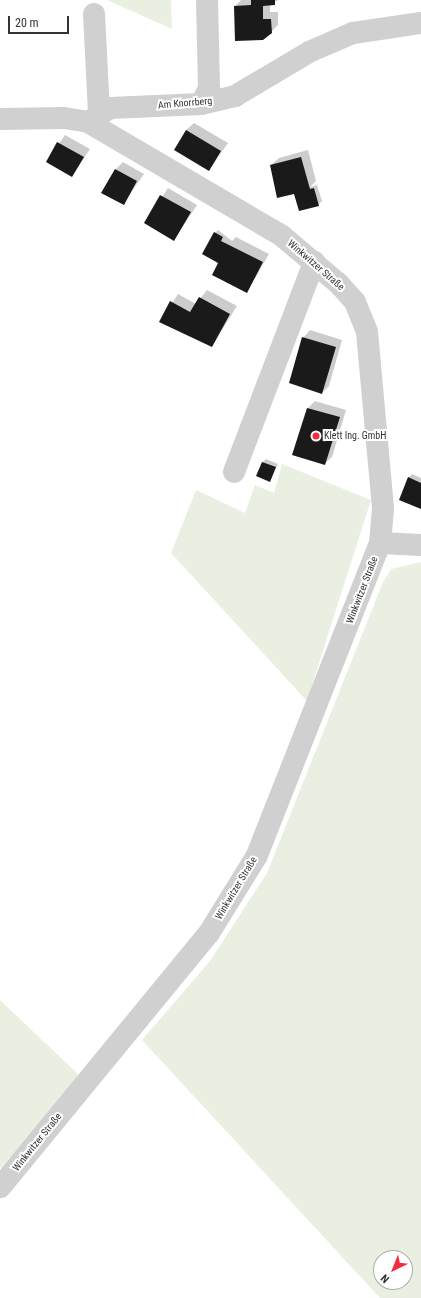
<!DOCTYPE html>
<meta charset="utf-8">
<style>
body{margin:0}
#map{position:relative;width:421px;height:1298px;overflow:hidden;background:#fff;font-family:"Roboto Condensed",sans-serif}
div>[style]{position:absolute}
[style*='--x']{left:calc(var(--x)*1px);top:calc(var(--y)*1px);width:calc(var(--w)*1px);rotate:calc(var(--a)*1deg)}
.green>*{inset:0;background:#e9f0e1}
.shadow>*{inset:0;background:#0003}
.building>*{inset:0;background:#1a1a1a}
.minor>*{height:22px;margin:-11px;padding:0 11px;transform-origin:11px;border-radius:11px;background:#d0d0d0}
.dots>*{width:11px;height:11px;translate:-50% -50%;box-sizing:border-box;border:2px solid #fff;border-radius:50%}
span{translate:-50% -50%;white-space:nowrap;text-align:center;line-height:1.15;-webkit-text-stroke:4px #fff;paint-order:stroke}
.street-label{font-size:10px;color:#333}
.poi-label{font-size:10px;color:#333}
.left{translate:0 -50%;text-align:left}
.north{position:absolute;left:373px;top:1250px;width:40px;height:40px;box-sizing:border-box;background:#fff;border:1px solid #adadad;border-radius:50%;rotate:223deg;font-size:11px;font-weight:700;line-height:16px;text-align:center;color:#333}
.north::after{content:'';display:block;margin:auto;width:14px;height:18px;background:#f32c3e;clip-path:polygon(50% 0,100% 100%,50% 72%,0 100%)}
.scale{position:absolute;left:8px;top:16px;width:61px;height:18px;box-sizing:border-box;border:2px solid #333;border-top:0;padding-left:5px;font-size:12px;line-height:14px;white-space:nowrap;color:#333;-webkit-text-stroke:3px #fff;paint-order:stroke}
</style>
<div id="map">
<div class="green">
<i style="clip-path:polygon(107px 0,171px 0,172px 29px)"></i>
<i style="clip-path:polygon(282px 464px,371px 500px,307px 701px,171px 553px,196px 490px,245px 513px,255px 485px,274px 493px)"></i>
<i style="clip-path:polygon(evenodd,421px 562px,421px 1298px,380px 1298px,142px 1040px,210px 961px,267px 873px,383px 582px,391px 569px,421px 562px,381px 1258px,405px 1258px,405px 1282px,381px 1282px,381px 1258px)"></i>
<i style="clip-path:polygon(0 1000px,80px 1076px,1px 1168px,0 1166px)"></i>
</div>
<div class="shadow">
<i style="clip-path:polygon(241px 0,279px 0,270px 4px,270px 12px,278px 12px,278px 25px,271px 32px,235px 6px)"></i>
<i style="clip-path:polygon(194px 123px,228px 143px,209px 170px,186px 130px)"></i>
<i style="clip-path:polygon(65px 135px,90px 149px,72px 176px,47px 161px)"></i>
<i style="clip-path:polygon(308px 150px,316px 181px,310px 187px,317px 185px,322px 201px,318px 205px,295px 192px,271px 165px,279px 158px)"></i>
<i style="clip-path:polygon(123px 162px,144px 174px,123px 204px,116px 169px)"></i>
<i style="clip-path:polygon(168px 188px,197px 205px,174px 240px,145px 223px)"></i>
<i style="clip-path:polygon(218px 230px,232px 241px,236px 237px,269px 254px,247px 292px,222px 258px,215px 233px)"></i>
<i style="clip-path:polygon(207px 290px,237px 306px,212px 346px,160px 322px,178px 294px,196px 304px)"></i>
<i style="clip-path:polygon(310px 330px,342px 340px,329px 386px,322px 393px,303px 338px)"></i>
<i style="clip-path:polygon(315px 401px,346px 410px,332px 457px,324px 464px,293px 455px,308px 408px)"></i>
<i style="clip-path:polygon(266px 459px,278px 464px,270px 481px,262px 463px)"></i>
<i style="clip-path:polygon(412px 474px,421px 478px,421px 507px,408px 478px)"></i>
</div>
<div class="building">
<i style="clip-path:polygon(251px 0,275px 0,275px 5px,263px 6px,263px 19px,271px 19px,272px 33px,263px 40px,235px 41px,234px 6px,251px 5px)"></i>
<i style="clip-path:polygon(186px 130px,221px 151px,209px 171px,174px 150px)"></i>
<i style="clip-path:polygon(57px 142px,84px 157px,72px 177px,46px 162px)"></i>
<i style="clip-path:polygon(301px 157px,310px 189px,314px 188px,319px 206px,299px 211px,294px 194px,277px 198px,270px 165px)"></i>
<i style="clip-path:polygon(115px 169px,137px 181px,124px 205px,101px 193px)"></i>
<i style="clip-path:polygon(160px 195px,191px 212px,174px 241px,144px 223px)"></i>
<i style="clip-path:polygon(214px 232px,223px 237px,221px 241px,263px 262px,247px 293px,212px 275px,218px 263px,202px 254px)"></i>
<i style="clip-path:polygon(199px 297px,230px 314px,212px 347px,159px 322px,170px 301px,190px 312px)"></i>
<i style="clip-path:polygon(302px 337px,336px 347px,322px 394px,289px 383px)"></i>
<i style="clip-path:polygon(307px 408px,340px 417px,325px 465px,292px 455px)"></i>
<i style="clip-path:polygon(262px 462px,276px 467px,270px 482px,256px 476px)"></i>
<i style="clip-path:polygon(408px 477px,421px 483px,421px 509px,399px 500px)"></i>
</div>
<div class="minor">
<i style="--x:94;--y:14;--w:99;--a:87.1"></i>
<i style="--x:201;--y:104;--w:18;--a:-63"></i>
<i style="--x:209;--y:88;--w:88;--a:-91.3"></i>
<i style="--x:0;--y:119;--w:64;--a:-0.9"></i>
<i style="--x:64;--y:118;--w:24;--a:9"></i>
<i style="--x:88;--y:122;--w:225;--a:30.4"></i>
<i style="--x:282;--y:236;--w:75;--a:40.1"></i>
<i style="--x:339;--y:284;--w:24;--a:48"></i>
<i style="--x:355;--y:302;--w:32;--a:68"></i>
<i style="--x:367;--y:332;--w:178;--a:84.8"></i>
<i style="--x:383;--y:509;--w:34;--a:95"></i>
<i style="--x:380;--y:543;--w:338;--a:111.5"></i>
<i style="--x:256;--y:857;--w:89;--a:121.7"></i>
<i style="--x:209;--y:933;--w:329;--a:129.4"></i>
<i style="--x:88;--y:122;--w:26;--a:-32"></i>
<i style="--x:110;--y:108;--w:91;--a:-2.5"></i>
<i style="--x:201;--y:104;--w:35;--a:-13"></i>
<i style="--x:235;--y:96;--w:86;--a:-30.7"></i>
<i style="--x:309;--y:52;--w:48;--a:-23.4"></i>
<i style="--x:353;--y:33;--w:69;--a:-8.4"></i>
<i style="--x:234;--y:472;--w:225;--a:-69.1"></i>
<i style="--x:380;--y:543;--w:41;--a:2.8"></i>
</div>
<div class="dots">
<i style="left:316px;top:436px;background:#f32c3e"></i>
</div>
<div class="street-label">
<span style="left:185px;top:103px;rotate:-5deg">Am Knorrberg</span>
<span style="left:316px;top:265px;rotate:41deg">Winkwitzer Straße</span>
<span style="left:362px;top:590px;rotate:-69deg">Winkwitzer Straße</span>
<span style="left:236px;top:888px;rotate:-59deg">Winkwitzer Straße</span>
<span style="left:37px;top:1142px;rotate:-51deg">Winkwitzer Straße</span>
</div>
<div class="poi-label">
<span class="left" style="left:324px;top:436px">Klett Ing. GmbH</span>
</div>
<div class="north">N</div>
<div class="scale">20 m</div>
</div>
